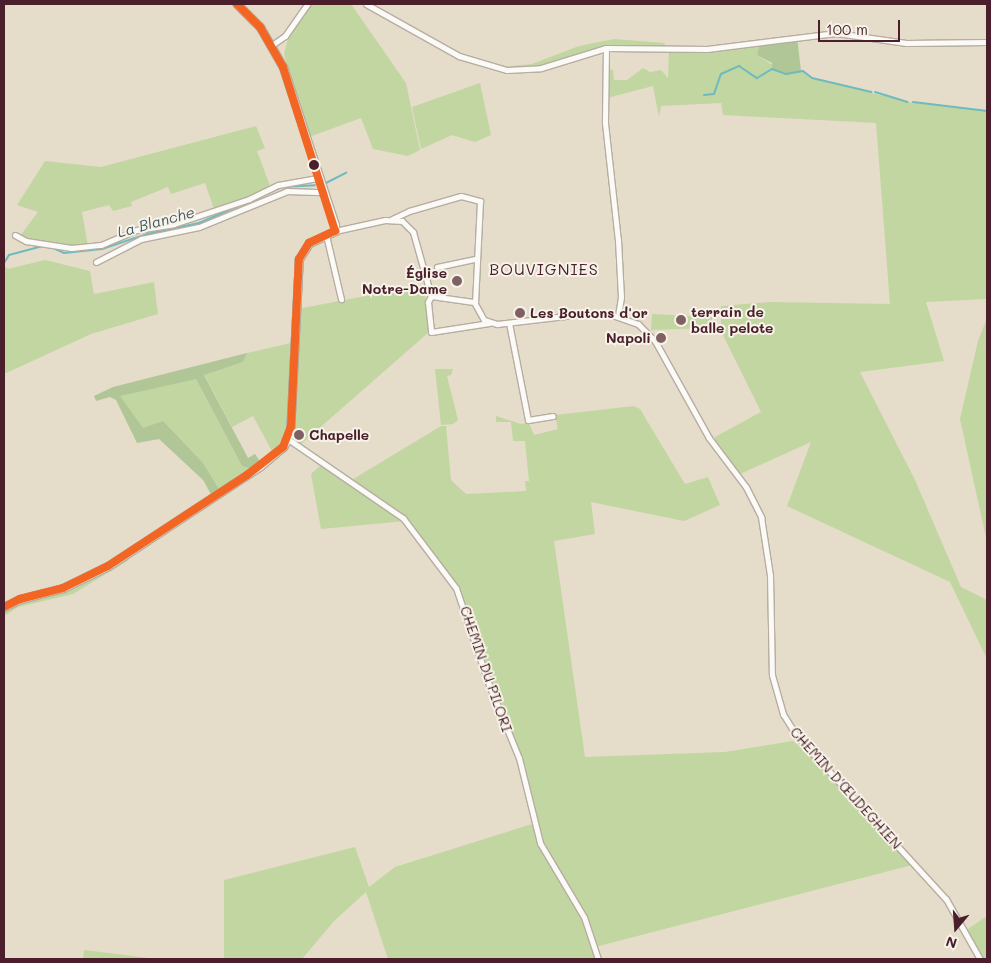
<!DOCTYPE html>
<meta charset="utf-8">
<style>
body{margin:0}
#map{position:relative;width:991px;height:963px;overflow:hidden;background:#e5dcca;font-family:Mali,sans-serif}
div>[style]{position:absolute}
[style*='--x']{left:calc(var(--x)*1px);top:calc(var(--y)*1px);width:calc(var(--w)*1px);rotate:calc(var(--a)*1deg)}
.green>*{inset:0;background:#c2d6a1}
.forest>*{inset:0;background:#b0c697}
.stream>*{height:2px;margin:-1px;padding:0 1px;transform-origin:1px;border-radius:1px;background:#6fbabe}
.roads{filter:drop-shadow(1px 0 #b6ada2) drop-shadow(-1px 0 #b6ada2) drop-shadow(0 1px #b6ada2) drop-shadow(0 -1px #b6ada2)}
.minor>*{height:5px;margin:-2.5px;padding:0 2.5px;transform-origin:2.5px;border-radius:2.5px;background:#fbfaf7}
.tertiary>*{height:7px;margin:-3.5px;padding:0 3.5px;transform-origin:3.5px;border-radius:3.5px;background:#fbfaf7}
.bus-1>*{height:8px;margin:-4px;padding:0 4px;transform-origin:4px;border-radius:4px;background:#f26522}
.dots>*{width:14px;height:14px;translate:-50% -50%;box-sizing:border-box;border:2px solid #f7f3e8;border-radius:50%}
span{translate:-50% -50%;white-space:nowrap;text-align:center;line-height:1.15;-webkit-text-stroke:4px #f7f3e8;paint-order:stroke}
.poi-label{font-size:14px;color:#4a1f2b;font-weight:700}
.right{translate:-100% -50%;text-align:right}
.left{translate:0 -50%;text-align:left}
.street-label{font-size:14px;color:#4a1f2b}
.water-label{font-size:15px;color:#445764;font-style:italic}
.quarter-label{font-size:16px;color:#4a1f2b;letter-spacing:1px}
.frame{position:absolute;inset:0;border:5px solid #4a1f2b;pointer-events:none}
.north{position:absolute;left:931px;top:903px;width:50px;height:50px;-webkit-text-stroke:4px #f7f3e8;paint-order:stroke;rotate:198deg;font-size:14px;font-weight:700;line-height:20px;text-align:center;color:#4a1f2b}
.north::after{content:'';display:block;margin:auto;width:18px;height:22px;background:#4a1f2b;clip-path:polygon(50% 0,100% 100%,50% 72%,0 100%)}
.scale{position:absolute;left:818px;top:20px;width:82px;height:22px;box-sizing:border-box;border:2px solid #4a1f2b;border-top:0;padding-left:6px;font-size:15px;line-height:18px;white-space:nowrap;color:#4a1f2b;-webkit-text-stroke:4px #f7f3e8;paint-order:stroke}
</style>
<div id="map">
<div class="green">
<i style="clip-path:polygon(311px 4px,351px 4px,406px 83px,420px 150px,408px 156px,373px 149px,361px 118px,309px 137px,284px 54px,289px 35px)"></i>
<i style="clip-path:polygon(614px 39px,664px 43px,667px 48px,607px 45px,541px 66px,499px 67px,532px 64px,579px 46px)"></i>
<i style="clip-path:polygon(760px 43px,757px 55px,786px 74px,803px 71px,812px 78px,908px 102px,987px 111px,987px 299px,926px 302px,944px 361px,860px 372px,915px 480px,961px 587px,987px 600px,987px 659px,950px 582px,787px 506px,811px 442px,740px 474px,715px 441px,715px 437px,761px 412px,721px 331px,721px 306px,771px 302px,890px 304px,876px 123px,723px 115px,721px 103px,661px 106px,659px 117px,653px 86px,607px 98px,607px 69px,613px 70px,614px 80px,627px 80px,643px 68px,650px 72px,661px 70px,668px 78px,669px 49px)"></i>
<i style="clip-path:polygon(480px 83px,491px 135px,475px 142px,452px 135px,421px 149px,412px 107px)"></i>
<i style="clip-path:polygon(256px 126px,265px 148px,257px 151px,270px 186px,252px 196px,214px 209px,205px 183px,171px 194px,168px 187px,131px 202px,132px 206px,113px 211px,109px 205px,82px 212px,88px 246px,62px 246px,20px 236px,38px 212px,17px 205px,45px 161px,101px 167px)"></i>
<i style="clip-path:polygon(45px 260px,90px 271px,94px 294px,154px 282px,158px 314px,91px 334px,4px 374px,4px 265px,8px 269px)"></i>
<i style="clip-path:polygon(424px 285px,429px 332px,300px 445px,297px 442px,294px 424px,297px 309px)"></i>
<i style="clip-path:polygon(652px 314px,712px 317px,711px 328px,651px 330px)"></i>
<i style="clip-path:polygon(987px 318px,987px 542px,960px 419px,978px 341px)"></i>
<i style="clip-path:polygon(291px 343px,288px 432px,273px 453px,253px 416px,232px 427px,204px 374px,243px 362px,247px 353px)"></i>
<i style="clip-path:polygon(453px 369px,451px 375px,447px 376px,458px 420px,453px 424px,441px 425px,435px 369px)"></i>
<i style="clip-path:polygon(191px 378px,196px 379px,242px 466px,252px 469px,220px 491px,204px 464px,188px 448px,143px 429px,119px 396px)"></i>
<i style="clip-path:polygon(634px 406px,640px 409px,685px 484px,708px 477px,720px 505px,684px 521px,591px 502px,595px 534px,554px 541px,585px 757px,725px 752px,793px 741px,824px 765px,916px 864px,595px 947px,584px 917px,545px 853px,521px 767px,462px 598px,407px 522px,350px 481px,441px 426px,446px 426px,451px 480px,466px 494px,526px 491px,525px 481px,529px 481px,525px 441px,513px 441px,511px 422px,496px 422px,496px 416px,521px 424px,529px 423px,534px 435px,558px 429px,555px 415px)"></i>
<i style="clip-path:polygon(322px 464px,405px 521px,321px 529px,311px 474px)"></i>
<i style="clip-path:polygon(127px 557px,129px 560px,73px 594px,18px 607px,4px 616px,4px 611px,13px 604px,69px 589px)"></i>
<i style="clip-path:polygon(532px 824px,546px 859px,582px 918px,597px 959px,388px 959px,366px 892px,334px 921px,302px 959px,83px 959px,84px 950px,157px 959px,224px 958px,224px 880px,355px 847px,369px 887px,395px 867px)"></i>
<i style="clip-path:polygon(987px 916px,987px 959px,982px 959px,968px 929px)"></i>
</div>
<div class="forest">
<i style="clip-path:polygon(797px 37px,801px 71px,786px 74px,772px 69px,772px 63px,757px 55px,760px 43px)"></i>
<i style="clip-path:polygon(247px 353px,243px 362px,204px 375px,248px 458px,255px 454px,259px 460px,252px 469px,242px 466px,196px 379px,120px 396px,143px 428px,163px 421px,204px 464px,220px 491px,212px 496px,203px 480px,159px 439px,137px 443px,116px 400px,110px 397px,96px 401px,94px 396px,113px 387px)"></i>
</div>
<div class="stream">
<i style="--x:875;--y:92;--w:34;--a:17"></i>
<i style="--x:704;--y:95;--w:10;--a:-6"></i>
<i style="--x:714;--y:94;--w:21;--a:-71"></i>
<i style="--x:721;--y:74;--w:20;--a:-24"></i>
<i style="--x:739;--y:66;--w:22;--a:34"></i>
<i style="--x:757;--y:78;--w:17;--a:-31"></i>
<i style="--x:772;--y:69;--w:15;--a:20"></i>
<i style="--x:786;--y:74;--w:17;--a:-10"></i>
<i style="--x:803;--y:71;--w:11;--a:38"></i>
<i style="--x:812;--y:78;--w:61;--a:13.3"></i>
<i style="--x:913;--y:102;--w:75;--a:6.9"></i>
<i style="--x:324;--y:184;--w:25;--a:-27"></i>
<i style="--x:51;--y:247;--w:14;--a:25"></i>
<i style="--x:64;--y:253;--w:38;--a:-6"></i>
<i style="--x:102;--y:249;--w:47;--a:-18.4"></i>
<i style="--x:147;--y:234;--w:53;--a:-11.9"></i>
<i style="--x:199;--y:223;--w:90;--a:-23.4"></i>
<i style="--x:282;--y:187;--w:33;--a:-3"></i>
<i style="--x:4;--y:263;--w:9;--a:-58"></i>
<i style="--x:9;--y:255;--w:35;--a:-15"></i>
</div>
<div class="roads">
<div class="minor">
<i style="--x:366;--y:4;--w:107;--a:29.2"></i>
<i style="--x:459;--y:56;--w:50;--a:16.3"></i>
<i style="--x:507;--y:70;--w:34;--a:-3"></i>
<i style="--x:541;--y:68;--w:68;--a:-17.1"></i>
<i style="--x:606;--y:48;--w:101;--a:0.6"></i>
<i style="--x:707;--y:49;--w:130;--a:-7.1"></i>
<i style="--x:836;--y:33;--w:71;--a:8.1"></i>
<i style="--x:906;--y:43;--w:81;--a:-0.7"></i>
<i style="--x:272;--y:45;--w:16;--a:-35"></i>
<i style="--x:285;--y:36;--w:39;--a:-55"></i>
<i style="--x:606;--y:48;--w:75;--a:90.8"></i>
<i style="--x:605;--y:123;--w:118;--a:83.7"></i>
<i style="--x:618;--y:240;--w:57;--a:87"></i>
<i style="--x:621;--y:297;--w:19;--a:99"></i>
<i style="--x:392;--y:219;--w:19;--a:-25"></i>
<i style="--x:409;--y:211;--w:54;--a:-16.1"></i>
<i style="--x:461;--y:196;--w:20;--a:15"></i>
<i style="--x:480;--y:201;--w:102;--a:92.8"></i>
<i style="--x:335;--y:231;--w:51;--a:-12.4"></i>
<i style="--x:385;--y:220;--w:17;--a:3"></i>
<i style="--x:402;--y:221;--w:16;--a:45"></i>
<i style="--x:413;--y:232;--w:66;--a:74.3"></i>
<i style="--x:15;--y:235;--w:13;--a:29"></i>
<i style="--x:26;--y:241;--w:46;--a:8.8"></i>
<i style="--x:71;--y:248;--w:30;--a:-6"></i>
<i style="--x:101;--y:245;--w:39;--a:-23"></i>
<i style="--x:137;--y:230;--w:37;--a:-9"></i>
<i style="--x:174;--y:224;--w:79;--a:-18.4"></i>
<i style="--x:249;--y:199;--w:32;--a:-26"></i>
<i style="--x:278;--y:185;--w:40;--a:-10"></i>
<i style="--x:326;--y:235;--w:66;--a:76.8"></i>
<i style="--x:96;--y:262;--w:51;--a:-27.1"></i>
<i style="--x:141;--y:239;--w:59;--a:-11.7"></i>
<i style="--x:199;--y:227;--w:95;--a:-22.2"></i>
<i style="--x:287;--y:191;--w:36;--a:2"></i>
<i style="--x:437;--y:267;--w:39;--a:-12"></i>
<i style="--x:431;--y:296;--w:43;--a:7.9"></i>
<i style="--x:474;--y:302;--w:21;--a:61"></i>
<i style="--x:484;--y:320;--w:14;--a:17"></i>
<i style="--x:497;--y:324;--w:86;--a:-6.7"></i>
<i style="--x:582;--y:314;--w:27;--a:0"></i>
<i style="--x:609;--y:314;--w:31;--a:19"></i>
<i style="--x:638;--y:324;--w:24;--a:45"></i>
<i style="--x:655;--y:341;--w:111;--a:60.9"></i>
<i style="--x:709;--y:438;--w:61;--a:52.9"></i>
<i style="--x:746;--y:487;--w:34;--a:63"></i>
<i style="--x:761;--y:517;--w:59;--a:81.2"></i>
<i style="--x:770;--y:575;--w:100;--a:88.9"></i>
<i style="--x:772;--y:675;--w:41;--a:74.2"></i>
<i style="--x:783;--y:714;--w:25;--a:58"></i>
<i style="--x:796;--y:735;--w:222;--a:47.6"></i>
<i style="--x:946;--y:899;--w:69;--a:60.5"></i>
<i style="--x:431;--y:296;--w:7;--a:117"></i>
<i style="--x:428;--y:302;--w:30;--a:84"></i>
<i style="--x:431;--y:332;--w:59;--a:-8.8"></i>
<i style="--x:509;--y:323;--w:99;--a:78.9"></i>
<i style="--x:528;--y:420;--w:25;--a:-9"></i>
<i style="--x:288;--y:439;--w:140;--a:34.5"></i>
<i style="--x:403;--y:518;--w:88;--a:52.9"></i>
<i style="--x:456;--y:588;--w:102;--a:71.2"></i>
<i style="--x:489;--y:685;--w:79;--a:67.7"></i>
<i style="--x:519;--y:758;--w:88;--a:76.1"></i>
<i style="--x:540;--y:843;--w:86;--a:59.3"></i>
<i style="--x:584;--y:917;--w:44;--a:71.6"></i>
</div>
<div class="tertiary">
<i style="--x:4;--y:607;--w:18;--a:-27"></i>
<i style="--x:20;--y:599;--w:44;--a:-14.3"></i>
<i style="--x:63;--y:588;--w:50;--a:-26.1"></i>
<i style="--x:108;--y:566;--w:182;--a:-33.3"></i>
<i style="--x:260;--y:466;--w:30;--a:-40"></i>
<i style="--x:283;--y:447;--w:15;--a:-62"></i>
<i style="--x:290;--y:434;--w:175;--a:-87.1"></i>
<i style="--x:299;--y:259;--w:19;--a:-58"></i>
<i style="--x:309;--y:243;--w:29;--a:-25"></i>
<i style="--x:335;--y:231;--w:6;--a:-90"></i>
<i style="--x:335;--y:225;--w:166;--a:-108.2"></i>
<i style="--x:283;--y:67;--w:46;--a:-119.9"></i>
<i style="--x:260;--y:27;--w:33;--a:-135"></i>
</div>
</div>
<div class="bus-1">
<i style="--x:237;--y:4;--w:33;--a:45"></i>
<i style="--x:260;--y:27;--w:46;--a:60.1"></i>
<i style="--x:283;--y:67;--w:172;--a:72.4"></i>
<i style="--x:4;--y:607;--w:18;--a:-27"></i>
<i style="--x:20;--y:599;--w:44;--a:-14.3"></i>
<i style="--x:63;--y:588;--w:50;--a:-26.1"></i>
<i style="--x:108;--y:566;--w:166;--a:-33.2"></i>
<i style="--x:247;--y:475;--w:46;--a:-37.9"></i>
<i style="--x:283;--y:447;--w:22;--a:-69"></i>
<i style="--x:291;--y:426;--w:167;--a:-87.3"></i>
<i style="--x:299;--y:259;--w:19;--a:-58"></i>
<i style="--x:309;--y:243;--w:29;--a:-25"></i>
</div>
<div class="dots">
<i style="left:314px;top:165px;background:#4a1f2b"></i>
<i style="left:457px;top:281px;background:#806163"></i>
<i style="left:520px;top:313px;background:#806163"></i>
<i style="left:681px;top:320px;background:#806163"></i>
<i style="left:661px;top:338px;background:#806163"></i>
<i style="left:299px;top:435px;background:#806163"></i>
</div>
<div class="poi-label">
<span class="right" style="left:447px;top:281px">Église<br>Notre-Dame</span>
<span class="left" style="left:691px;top:320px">terrain de<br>balle pelote</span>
<span class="left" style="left:530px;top:313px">Les Boutons d'or</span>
<span class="right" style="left:651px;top:338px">Napoli</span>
<span class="left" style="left:309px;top:435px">Chapelle</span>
</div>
<div class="street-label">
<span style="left:486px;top:669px;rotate:71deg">CHEMIN DU PILORI</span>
<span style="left:846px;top:788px;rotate:48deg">CHEMIN D'ŒUDEGHIEN</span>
</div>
<div class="water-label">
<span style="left:156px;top:222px;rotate:-15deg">La Blanche</span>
</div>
<div class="quarter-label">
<span style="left:544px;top:269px">BOUVIGNIES</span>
</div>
<div class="frame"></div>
<div class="north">N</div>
<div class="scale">100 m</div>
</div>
